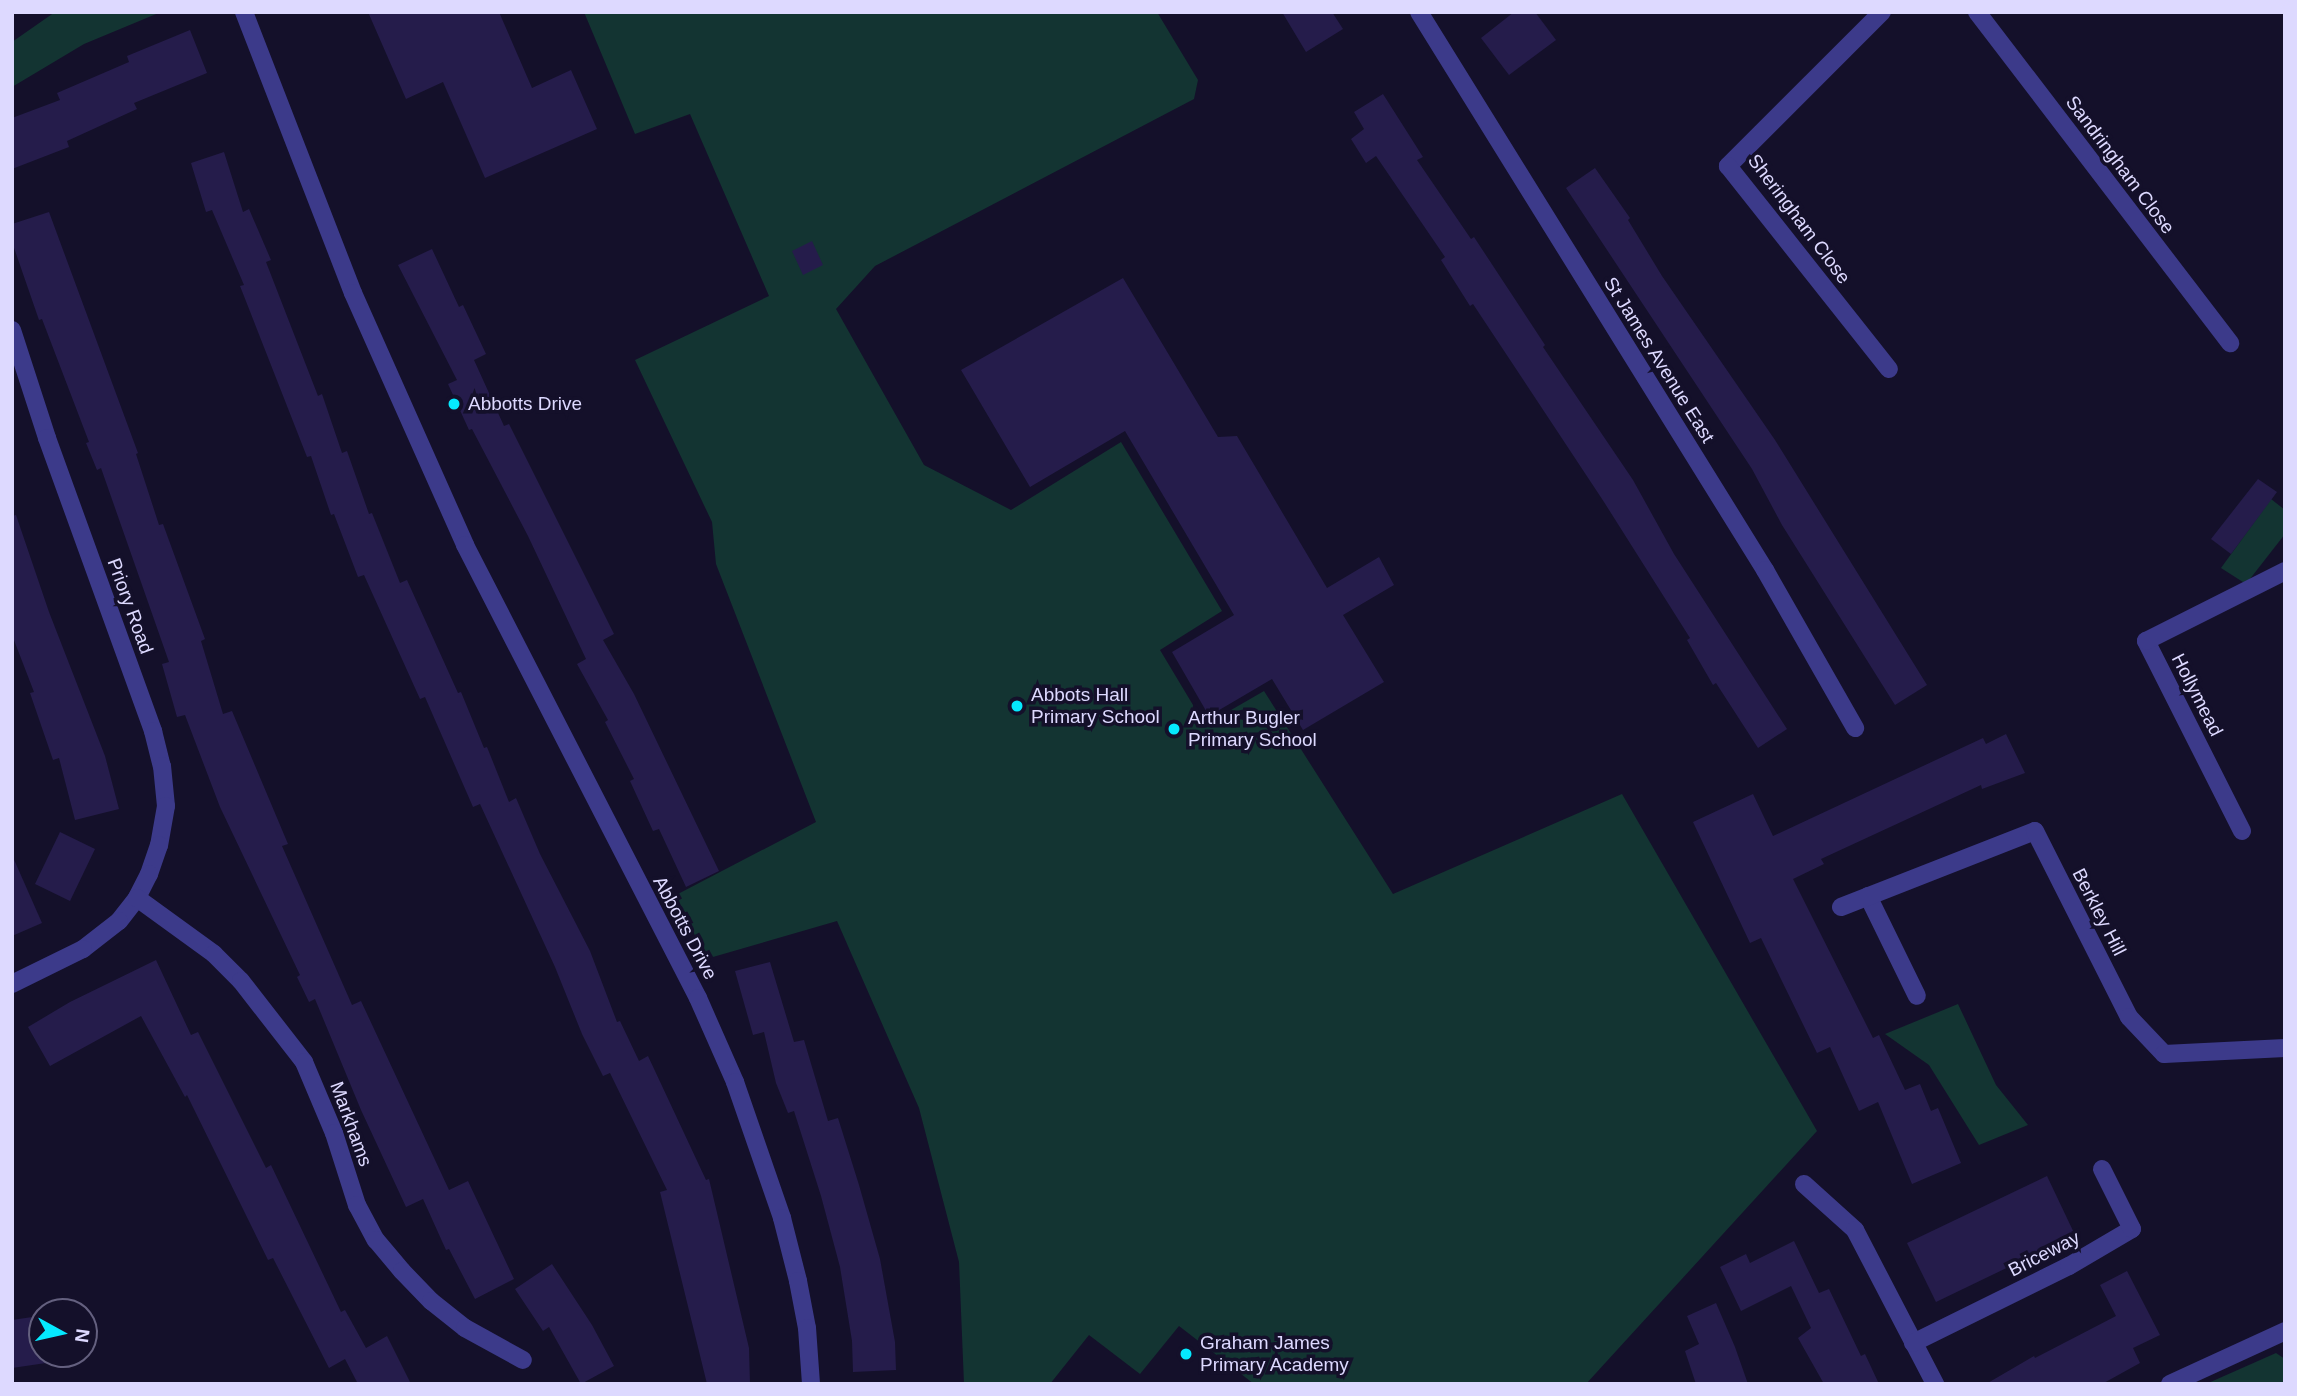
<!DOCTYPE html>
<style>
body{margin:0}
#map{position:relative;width:2297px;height:1396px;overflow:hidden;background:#14102a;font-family:Arial,sans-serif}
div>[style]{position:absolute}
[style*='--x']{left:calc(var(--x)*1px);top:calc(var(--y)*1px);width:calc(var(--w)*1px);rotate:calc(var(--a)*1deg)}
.green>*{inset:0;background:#133432}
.building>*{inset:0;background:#251c4b}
.minor>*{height:18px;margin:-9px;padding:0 9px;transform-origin:9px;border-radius:9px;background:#3c3a8a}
.dots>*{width:19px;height:19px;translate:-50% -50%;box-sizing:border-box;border:4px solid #14102a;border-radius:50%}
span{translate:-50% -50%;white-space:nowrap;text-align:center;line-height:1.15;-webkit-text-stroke:7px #14102a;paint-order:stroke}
.street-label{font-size:19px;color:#ddd9ff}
.poi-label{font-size:19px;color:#ddd9ff}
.left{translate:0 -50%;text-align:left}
.frame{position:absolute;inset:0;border:14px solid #ddd9ff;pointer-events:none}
.north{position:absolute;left:28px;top:1298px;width:70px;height:70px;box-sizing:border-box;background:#14102a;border:2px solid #64607f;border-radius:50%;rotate:98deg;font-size:19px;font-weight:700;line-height:28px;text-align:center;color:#ddd9ff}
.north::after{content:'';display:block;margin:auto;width:24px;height:32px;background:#05e9ff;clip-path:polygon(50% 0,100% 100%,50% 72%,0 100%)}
</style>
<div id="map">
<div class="green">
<i style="clip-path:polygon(55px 12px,161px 12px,84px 44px,12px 87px,12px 42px)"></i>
<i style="clip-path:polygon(584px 12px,1157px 12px,1198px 80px,1194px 99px,875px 266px,836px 309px,924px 465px,1011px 510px,1121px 442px,1222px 611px,1160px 650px,1205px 725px,1264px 691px,1393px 894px,1622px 794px,1817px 1131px,1586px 1384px,1254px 1384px,1179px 1326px,1140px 1374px,1089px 1335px,1050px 1384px,964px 1384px,959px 1262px,919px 1108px,837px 921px,706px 959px,676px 895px,816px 822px,716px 564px,712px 522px,635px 360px,769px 296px,690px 114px,635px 134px)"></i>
<i style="clip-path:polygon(2271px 499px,2285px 510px,2285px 534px,2246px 584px,2221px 568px)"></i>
<i style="clip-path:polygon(1958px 1004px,1996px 1085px,2028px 1125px,1979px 1145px,1929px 1065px,1885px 1034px)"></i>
<i style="clip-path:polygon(2276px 1353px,2285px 1359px,2285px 1384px,2206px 1384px)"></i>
</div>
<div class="building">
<i style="clip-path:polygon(368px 12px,499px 12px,532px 88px,571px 70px,597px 129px,485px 178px,443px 82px,406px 99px)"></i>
<i style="clip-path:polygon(1282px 12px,1332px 12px,1343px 29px,1306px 52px)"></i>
<i style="clip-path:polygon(1514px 12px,1535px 12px,1556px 40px,1509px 75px,1481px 38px)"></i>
<i style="clip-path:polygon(190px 30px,207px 73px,134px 103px,137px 109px,67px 141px,69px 147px,12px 169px,12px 118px,60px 100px,57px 93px,129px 62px,127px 56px)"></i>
<i style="clip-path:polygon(1383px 94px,1423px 157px,1417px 160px,1471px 239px,1474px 237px,1545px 345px,1543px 347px,1633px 480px,1674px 554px,1787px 729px,1758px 748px,1716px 683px,1713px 685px,1687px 640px,1690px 638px,1604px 502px,1473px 304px,1470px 306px,1441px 260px,1445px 257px,1376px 156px,1366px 163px,1351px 139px,1364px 129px,1354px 112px)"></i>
<i style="clip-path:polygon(224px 152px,243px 212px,249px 209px,271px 260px,266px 262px,318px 396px,322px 394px,342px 453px,347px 451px,369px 514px,372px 513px,400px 583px,407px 580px,458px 693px,461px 692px,484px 748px,487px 747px,509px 802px,516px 798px,540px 854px,590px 951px,617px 1022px,620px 1021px,639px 1061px,648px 1056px,706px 1180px,709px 1179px,749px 1348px,750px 1384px,707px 1384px,660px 1192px,667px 1190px,610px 1073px,603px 1076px,582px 1034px,555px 967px,480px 804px,473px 807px,425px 697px,420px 699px,364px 575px,358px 577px,334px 514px,331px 515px,311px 456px,307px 457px,240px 286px,244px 285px,212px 210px,206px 212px,191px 163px)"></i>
<i style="clip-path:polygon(1595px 168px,1630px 218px,1628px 220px,1662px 276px,1775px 440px,1927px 685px,1895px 705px,1782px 525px,1752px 469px,1566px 188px)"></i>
<i style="clip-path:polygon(49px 212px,138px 453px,136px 454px,159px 525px,163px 524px,205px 639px,201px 641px,223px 714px,232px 711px,288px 844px,282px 846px,352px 1005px,361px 1001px,449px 1190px,468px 1181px,514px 1279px,475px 1299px,449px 1249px,446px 1250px,423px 1199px,406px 1207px,361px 1110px,315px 999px,309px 1002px,297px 977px,300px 975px,220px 807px,185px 715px,177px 717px,162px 664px,169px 662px,101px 468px,97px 470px,86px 443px,89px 442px,42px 319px,39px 320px,12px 242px,12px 224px)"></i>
<i style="clip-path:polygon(812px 241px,823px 265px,803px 275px,792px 251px)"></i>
<i style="clip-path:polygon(432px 249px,459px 307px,463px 305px,486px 354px,474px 360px,504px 426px,509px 424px,614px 634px,603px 640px,634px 694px,719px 871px,686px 887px,659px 829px,653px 831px,630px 781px,634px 779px,605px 722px,608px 720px,577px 664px,586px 659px,528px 536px,472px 429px,469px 430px,448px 384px,457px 380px,398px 265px)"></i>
<i style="clip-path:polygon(1123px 278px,1218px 437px,1237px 436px,1327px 588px,1379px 557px,1394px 585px,1343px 615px,1384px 682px,1303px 730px,1272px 679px,1209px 716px,1172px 652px,1234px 615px,1125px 431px,1030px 487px,961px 370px)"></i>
<i style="clip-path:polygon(2258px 479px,2277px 492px,2231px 554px,2211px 539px)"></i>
<i style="clip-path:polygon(16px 515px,49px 612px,105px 756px,119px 809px,75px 820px,59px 758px,53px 760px,30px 693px,34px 692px,12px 635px,12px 516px)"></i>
<i style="clip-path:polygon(2006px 734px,2025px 773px,1982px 789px,1981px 785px,1821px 859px,1824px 864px,1793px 879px,1873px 1038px,1879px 1035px,1905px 1090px,1920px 1084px,1931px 1111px,1938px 1108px,1961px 1163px,1912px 1184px,1878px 1102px,1859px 1111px,1830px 1047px,1817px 1053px,1761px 938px,1750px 943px,1693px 822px,1753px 794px,1773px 836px,1983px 738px,1986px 744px)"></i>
<i style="clip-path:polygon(60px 832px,95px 849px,70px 901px,35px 884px)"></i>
<i style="clip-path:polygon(12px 855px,42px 923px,12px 936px)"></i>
<i style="clip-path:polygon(156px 960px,191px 1035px,198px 1032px,266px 1168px,271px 1165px,341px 1312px,345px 1310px,366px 1348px,387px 1336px,411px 1384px,358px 1384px,345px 1359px,329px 1368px,273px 1258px,268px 1260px,187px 1095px,185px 1097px,141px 1016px,50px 1066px,28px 1027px,70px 1002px)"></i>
<i style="clip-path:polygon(770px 962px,794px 1042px,804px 1040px,828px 1121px,838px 1118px,859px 1185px,880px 1259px,895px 1342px,896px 1370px,853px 1372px,852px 1341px,840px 1267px,821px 1196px,794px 1111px,788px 1113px,776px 1083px,764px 1032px,753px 1035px,735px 971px)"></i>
<i style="clip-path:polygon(2047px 1176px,2075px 1235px,1936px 1302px,1907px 1243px)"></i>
<i style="clip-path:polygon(1794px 1241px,1819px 1293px,1829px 1289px,1861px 1356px,1865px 1354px,1879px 1384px,1824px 1384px,1798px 1338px,1811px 1328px,1791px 1286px,1741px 1311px,1720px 1267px,1746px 1254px,1750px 1263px)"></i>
<i style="clip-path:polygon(552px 1264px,592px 1325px,614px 1366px,581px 1384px,549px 1327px,543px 1331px,515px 1289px)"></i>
<i style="clip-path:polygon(2127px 1271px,2160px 1335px,2133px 1348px,2140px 1363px,2102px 1384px,1986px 1384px,2034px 1356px,2035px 1358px,2116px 1316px,2100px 1285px)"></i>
<i style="clip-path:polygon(1716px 1303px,1735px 1347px,1748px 1384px,1696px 1384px,1685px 1351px,1699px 1344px,1687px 1316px)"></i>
<i style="clip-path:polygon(39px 1316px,46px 1363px,12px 1368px,12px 1320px)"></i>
</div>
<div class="minor">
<i style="--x:244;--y:12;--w:301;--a:68.8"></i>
<i style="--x:353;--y:293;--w:276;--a:66"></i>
<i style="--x:465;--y:545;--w:509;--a:62.78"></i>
<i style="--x:698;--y:998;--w:92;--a:66.2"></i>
<i style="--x:735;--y:1082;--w:144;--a:70.9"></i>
<i style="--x:782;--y:1218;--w:65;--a:75.7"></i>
<i style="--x:798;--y:1281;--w:48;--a:79.2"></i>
<i style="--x:807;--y:1328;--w:56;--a:85.9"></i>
<i style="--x:1419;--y:12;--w:657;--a:58.2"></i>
<i style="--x:1765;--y:570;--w:182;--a:60.3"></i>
<i style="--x:1882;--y:12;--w:218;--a:135"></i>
<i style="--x:1728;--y:166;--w:259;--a:51.6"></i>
<i style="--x:1977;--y:12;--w:417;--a:52.6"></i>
<i style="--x:12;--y:330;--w:114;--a:72"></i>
<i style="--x:47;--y:438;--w:312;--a:70.1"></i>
<i style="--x:153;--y:731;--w:36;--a:76"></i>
<i style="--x:162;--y:766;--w:40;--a:84.3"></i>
<i style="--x:166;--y:806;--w:40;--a:100"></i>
<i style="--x:159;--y:845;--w:31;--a:109"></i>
<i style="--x:149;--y:874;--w:27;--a:117"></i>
<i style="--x:137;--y:898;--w:29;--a:128"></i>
<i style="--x:119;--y:921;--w:46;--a:142.1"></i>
<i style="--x:83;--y:949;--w:79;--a:153.8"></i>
<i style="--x:2242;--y:831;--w:213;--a:-116.8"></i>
<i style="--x:2146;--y:641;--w:156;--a:-26.7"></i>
<i style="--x:1868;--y:896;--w:111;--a:63.9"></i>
<i style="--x:137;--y:898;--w:95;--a:36"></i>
<i style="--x:214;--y:954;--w:38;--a:45"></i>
<i style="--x:241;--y:981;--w:103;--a:52.1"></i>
<i style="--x:304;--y:1062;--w:77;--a:67.1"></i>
<i style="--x:334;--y:1133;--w:76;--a:72.3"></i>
<i style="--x:357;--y:1205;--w:40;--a:62"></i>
<i style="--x:376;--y:1240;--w:40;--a:50"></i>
<i style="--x:402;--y:1271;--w:42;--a:46"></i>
<i style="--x:431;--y:1301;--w:43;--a:38.5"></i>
<i style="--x:465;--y:1328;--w:66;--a:28.9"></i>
<i style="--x:1841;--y:907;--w:208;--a:-21.4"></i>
<i style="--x:2035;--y:831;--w:208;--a:63.2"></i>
<i style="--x:2129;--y:1017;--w:51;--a:46.6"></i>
<i style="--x:2164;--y:1054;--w:121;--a:-2.8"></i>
<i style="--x:1804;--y:1184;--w:69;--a:42"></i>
<i style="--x:1855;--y:1230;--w:174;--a:62.5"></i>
<i style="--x:1913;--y:1343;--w:174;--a:-26.3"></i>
<i style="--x:2069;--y:1266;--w:73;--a:-30.4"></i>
<i style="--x:2132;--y:1229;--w:67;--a:-116.6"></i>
<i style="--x:2170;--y:1384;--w:127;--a:-24.7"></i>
</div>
<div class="dots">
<i style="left:454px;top:404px;background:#05e9ff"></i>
<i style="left:1017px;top:706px;background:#05e9ff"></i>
<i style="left:1174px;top:729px;background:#05e9ff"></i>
<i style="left:1186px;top:1354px;background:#05e9ff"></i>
</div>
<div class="street-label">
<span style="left:2120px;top:165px;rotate:53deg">Sandringham Close</span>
<span style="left:1799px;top:219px;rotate:53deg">Sheringham Close</span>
<span style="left:1659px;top:360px;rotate:58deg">St James Avenue East</span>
<span style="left:130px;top:606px;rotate:70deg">Priory Road</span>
<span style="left:2197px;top:695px;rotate:63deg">Hollymead</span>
<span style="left:2099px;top:912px;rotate:63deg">Berkley Hill</span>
<span style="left:685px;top:928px;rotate:62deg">Abbotts Drive</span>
<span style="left:351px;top:1124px;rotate:70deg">Markhams</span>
<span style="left:2044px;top:1254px;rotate:-27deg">Briceway</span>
</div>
<div class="poi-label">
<span class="left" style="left:468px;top:404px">Abbotts Drive</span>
<span class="left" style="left:1031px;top:706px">Abbots Hall<br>Primary School</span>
<span class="left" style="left:1188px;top:729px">Arthur Bugler<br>Primary School</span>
<span class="left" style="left:1200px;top:1354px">Graham James<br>Primary Academy</span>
</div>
<div class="frame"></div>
<div class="north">N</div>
</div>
